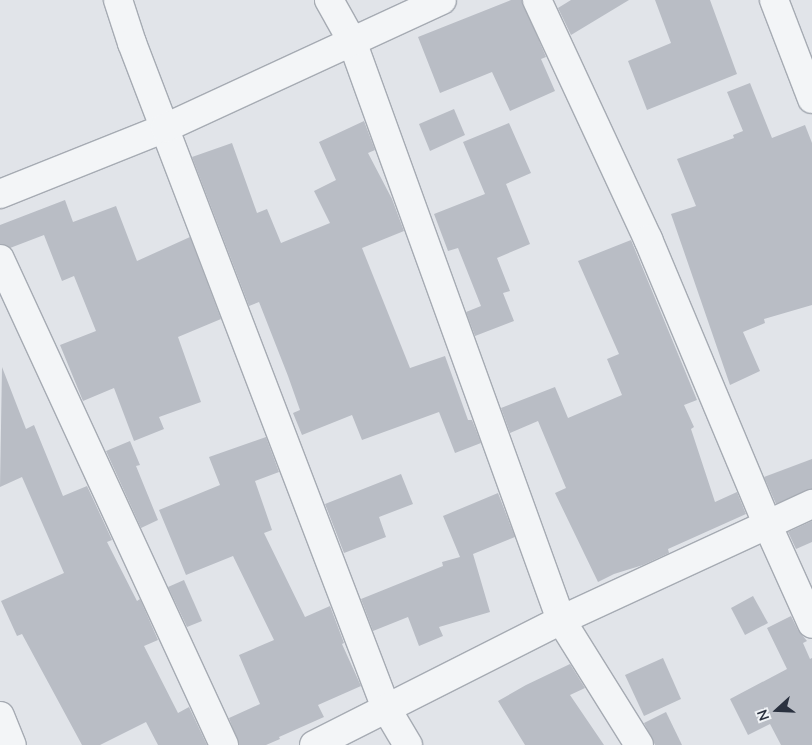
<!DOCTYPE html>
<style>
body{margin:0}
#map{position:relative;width:812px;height:745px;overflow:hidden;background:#e1e4e9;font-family:Mulish,sans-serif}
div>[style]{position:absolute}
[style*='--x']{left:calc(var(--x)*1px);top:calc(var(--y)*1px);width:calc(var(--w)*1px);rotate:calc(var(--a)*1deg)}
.building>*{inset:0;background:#b9bdc5}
.roads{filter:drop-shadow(1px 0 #a6abb3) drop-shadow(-1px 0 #a6abb3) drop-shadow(0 1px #a6abb3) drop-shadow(0 -1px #a6abb3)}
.street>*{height:28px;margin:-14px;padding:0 14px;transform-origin:14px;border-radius:14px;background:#f3f5f7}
span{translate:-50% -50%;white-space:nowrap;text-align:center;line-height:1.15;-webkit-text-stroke:4.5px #f0f3f6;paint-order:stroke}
.north{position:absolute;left:752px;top:685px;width:50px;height:50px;-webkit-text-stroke:4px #f0f3f6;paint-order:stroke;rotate:250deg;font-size:14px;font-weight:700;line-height:20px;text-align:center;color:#2a313f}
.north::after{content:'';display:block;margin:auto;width:18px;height:22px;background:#2a313f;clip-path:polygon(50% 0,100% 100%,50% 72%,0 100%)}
</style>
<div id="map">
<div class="building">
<i style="clip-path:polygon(511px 0,522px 0,546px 57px,541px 59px,555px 91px,510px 111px,492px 72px,440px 93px,418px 37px)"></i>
<i style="clip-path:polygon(571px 0,629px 0,571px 35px,558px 8px)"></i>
<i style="clip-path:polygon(655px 0,710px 0,737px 74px,647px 110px,628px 61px,671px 43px)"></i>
<i style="clip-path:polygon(750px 83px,772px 138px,805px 125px,812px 143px,812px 305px,764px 319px,765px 323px,743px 332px,760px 371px,730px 385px,671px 214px,696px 206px,677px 159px,734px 138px,733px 135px,743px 131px,727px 92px)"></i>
<i style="clip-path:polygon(454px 109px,465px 135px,430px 151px,419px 124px)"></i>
<i style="clip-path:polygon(364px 121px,375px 150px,368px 153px,392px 199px,404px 231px,362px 248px,410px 368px,445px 356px,468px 420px,472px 420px,481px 443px,455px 453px,439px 412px,362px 440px,352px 415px,302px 435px,293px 413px,300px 410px,288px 376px,259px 302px,249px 306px,192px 157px,232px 143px,257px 213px,267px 209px,281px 243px,330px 223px,314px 191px,336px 180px,319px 142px)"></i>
<i style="clip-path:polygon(509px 123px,531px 173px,506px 184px,530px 244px,497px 258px,510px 291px,503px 293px,514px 321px,475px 336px,466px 312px,481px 306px,458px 248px,448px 251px,434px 214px,485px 194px,463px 142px)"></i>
<i style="clip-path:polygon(65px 200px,73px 222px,116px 206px,137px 261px,190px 237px,221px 319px,178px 337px,201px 402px,159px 417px,164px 429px,134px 441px,114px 388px,83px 401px,60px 345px,96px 331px,74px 276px,62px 281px,44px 235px,10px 248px,0 244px,0 225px)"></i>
<i style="clip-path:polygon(631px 240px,697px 400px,684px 405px,694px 427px,691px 429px,715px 502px,737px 492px,746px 514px,668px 549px,669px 553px,643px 565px,614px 574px,598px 582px,555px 493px,566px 488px,538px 421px,510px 433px,501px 408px,555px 387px,568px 418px,622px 395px,607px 359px,619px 354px,578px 261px)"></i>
<i style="clip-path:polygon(2px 367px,26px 429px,34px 425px,63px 496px,87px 486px,112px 540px,107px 542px,137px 601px,140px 599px,158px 640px,144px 646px,178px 713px,189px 707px,207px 745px,158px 745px,146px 722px,100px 745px,82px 745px,22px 634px,17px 636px,1px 601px,64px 573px,22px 477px,0 487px)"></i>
<i style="clip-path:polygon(266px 437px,279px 472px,255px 481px,272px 530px,264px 533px,305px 617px,330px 606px,344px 643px,342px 644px,361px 686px,318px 705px,324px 717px,279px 737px,280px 739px,266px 745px,239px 745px,229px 718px,260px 704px,239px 655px,274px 640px,233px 556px,186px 575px,159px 510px,220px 485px,209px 457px)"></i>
<i style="clip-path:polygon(130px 441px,140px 465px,136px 466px,158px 520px,141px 528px,106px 451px)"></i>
<i style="clip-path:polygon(812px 459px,812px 489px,776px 504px,764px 477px)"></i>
<i style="clip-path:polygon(401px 474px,413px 504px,379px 517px,386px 537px,344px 553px,325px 504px)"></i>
<i style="clip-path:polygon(498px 493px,515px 537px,473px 554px,490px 612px,439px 627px,443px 636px,419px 646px,408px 617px,373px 631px,361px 599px,443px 566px,442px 562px,460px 557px,443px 516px)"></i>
<i style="clip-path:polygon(812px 521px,812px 542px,796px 549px,788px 532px)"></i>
<i style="clip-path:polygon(184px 580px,202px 621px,187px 627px,168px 587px)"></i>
<i style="clip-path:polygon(753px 596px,768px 623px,745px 635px,731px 608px)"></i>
<i style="clip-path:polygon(791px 616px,798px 630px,807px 641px,803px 643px,810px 659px,812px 658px,812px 745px,781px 745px,770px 724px,748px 735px,730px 699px,787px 669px,767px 628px)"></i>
<i style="clip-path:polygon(663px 658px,681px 699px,644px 716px,625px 675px)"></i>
<i style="clip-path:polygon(570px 664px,585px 688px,570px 695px,604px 745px,525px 745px,498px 701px,526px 685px)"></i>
<i style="clip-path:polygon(666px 712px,682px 745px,655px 745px,644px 723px)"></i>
</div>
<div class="roads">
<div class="street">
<i style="--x:118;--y:0;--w:45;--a:72"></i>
<i style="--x:132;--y:43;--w:712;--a:69.1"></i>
<i style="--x:386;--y:708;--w:43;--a:59.3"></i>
<i style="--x:329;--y:0;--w:47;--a:60.7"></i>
<i style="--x:352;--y:41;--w:616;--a:70.15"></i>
<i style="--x:561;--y:620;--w:147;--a:58"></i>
<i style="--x:537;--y:0;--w:264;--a:65.1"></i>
<i style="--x:648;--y:239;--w:311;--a:67.3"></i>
<i style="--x:768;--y:526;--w:107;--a:65.8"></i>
<i style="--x:774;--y:0;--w:106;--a:69"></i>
<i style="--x:0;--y:194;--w:178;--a:-21.8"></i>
<i style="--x:165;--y:128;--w:305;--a:-24.8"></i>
<i style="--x:0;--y:259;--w:535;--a:65.25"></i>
<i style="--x:0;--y:716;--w:31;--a:68"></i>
<i style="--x:314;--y:745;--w:277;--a:-26.8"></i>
<i style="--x:561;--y:620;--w:277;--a:-24.8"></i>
</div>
</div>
<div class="north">N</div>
</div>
